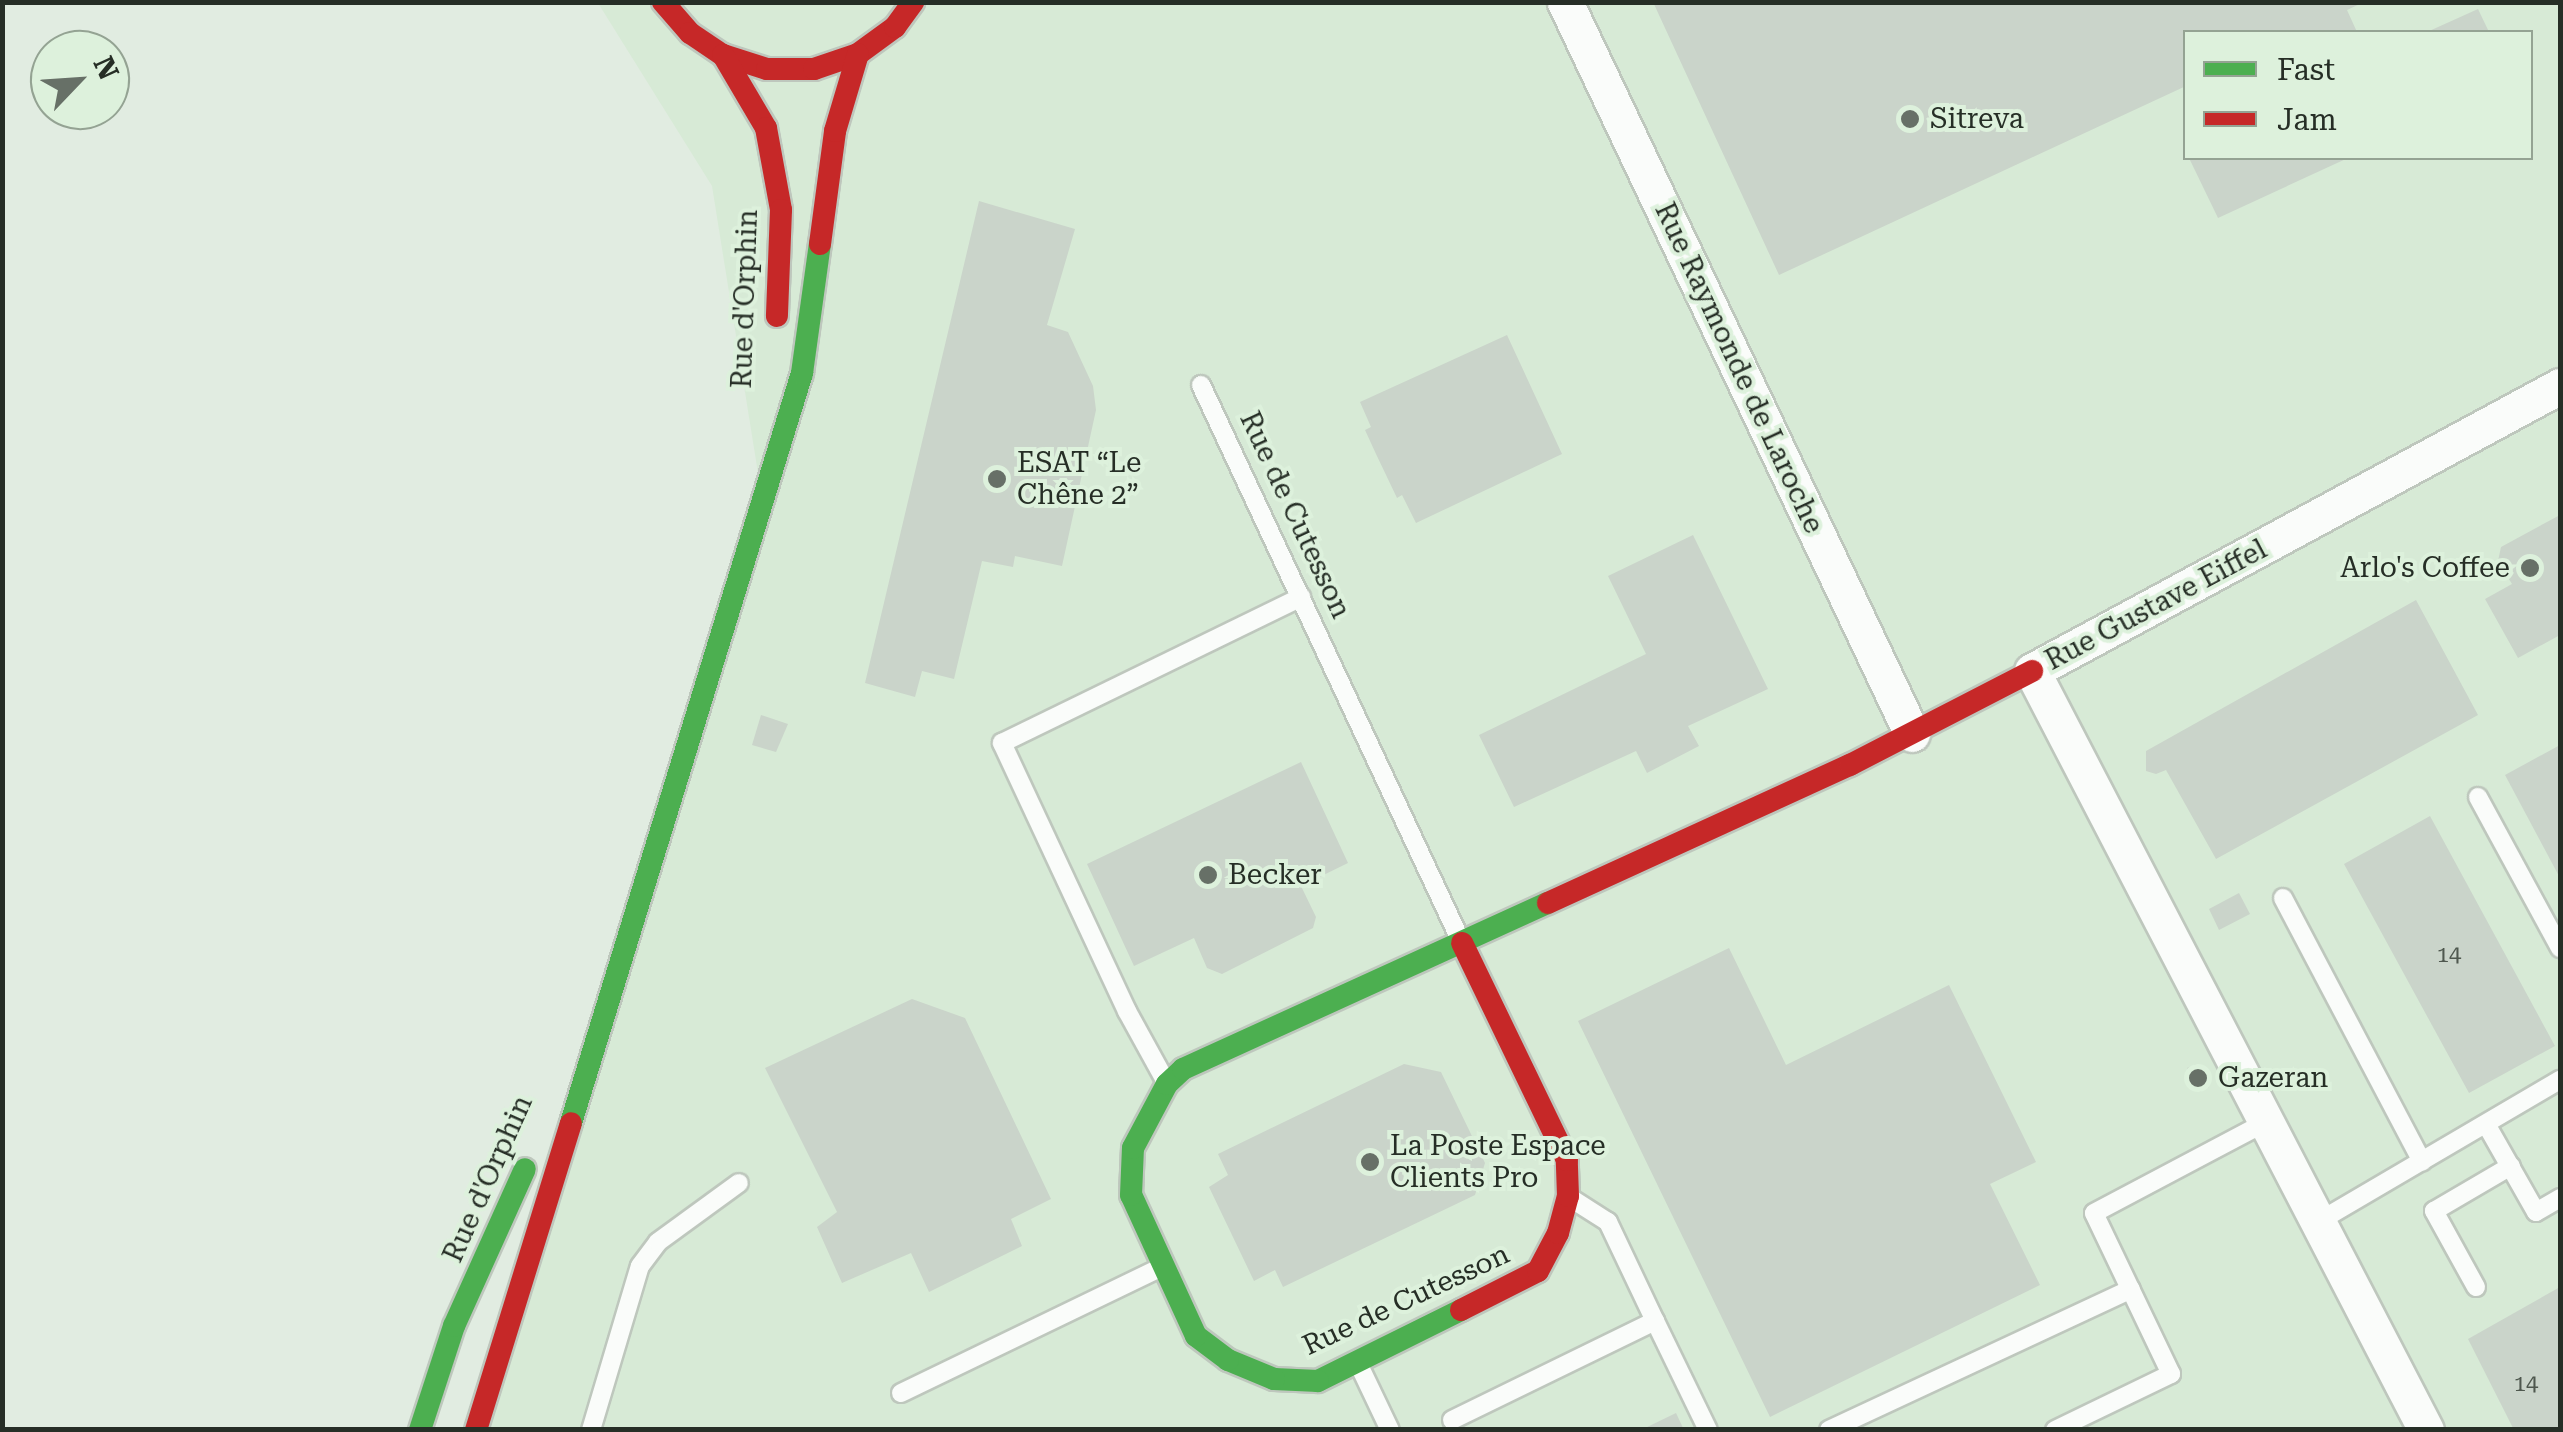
<!DOCTYPE html>
<meta charset="utf-8">
<style>
body{margin:0}
#map{position:relative;width:2563px;height:1432px;overflow:hidden;background:#e1ece1;font-family:"Roboto Serif",serif}
div>[style]{position:absolute}
[style*='--x']{left:calc(var(--x)*1px);top:calc(var(--y)*1px);width:calc(var(--w)*1px);rotate:calc(var(--a)*1deg)}
.built>*{inset:0;background:#d7ead6}
.building>*{inset:0;background:#cad4ca}
.roads{filter:drop-shadow(2px 0 #bec7bd) drop-shadow(-2px 0 #bec7bd) drop-shadow(0 2px #bec7bd) drop-shadow(0 -2px #bec7bd)}
.lane>*{height:18px;margin:-9px;padding:0 9px;transform-origin:9px;border-radius:9px;background:#fafcfa}
.street>*{height:35px;margin:-17.5px;padding:0 17.5px;transform-origin:17.5px;border-radius:17.5px;background:#fafcfa}
.fast>*{height:22px;margin:-11px;padding:0 11px;transform-origin:11px;border-radius:11px;background:#4caf50}
.jam>*{height:22px;margin:-11px;padding:0 11px;transform-origin:11px;border-radius:11px;background:#c62828}
.dots>*{width:28px;height:28px;translate:-50% -50%;box-sizing:border-box;border:5px solid #ddf1dc;border-radius:50%}
span{translate:-50% -50%;white-space:nowrap;text-align:center;line-height:1.15;-webkit-text-stroke:8px #ddf1dc;paint-order:stroke}
.number-label{font-size:22px;color:#4f584f}
.number-label span{-webkit-text-stroke-width:0}
.poi-label{font-size:28px;color:#262e26}
.left{translate:0 -50%;text-align:left}
.right{translate:-100% -50%;text-align:right}
.street-label{font-size:28px;color:#262e26}
.frame{position:absolute;inset:0;border:5px solid #262e26;pointer-events:none}
.legend{position:absolute;left:2183px;top:30px;width:350px;height:130px;box-sizing:border-box;background:#ddf1dc;border:2px solid #94a393;margin:0;padding:12px 18px;list-style:none;font-size:30px;color:#262e26}
.legend li{display:flex;align-items:center;gap:20px;height:50px}
.legend b{width:50px;border:2px solid #94a393}
.north{position:absolute;left:30px;top:30px;width:100px;height:100px;box-sizing:border-box;background:#ddf1dc;border:2px solid #94a393;border-radius:50%;rotate:65deg;font-size:28px;font-weight:700;line-height:40px;text-align:center;color:#262e26}
.north::after{content:'';display:block;margin:auto;width:35px;height:45px;background:#677067;clip-path:polygon(50% 0,100% 100%,50% 72%,0 100%)}
</style>
<div id="map">
<div class="built">
<i style="clip-path:polygon(evenodd,598px 3px,2560px 3px,2560px 1429px,476px 1430px,762px 498px,712px 186px,598px 3px,2186px 32px,2530px 32px,2530px 158px,2186px 158px,2186px 32px)"></i>
</div>
<div class="building">
<i style="clip-path:polygon(1653px 2px,2364px 2px,2347px 10px,2357px 32px,2186px 32px,2186px 86px,1779px 275px)"></i>
<i style="clip-path:polygon(2478px 9px,2489px 32px,2427px 32px)"></i>
<i style="clip-path:polygon(2189px 158px,2348px 158px,2218px 218px)"></i>
<i style="clip-path:polygon(979px 201px,1075px 229px,1047px 325px,1068px 332px,1093px 386px,1096px 410px,1062px 566px,1015px 556px,1013px 567px,982px 561px,954px 679px,922px 671px,915px 697px,865px 683px)"></i>
<i style="clip-path:polygon(1507px 335px,1562px 454px,1416px 523px,1402px 495px,1397px 498px,1376px 454px,1365px 430px,1371px 427px,1360px 402px)"></i>
<i style="clip-path:polygon(2560px 515px,2560px 635px,2518px 658px,2485px 599px,2512px 584px,2498px 561px,2501px 547px)"></i>
<i style="clip-path:polygon(1693px 535px,1768px 689px,1688px 726px,1699px 746px,1647px 773px,1636px 751px,1514px 807px,1479px 735px,1646px 654px,1608px 576px)"></i>
<i style="clip-path:polygon(2416px 600px,2478px 715px,2216px 859px,2166px 770px,2156px 774px,2146px 771px,2146px 751px)"></i>
<i style="clip-path:polygon(761px 715px,788px 724px,776px 752px,752px 745px)"></i>
<i style="clip-path:polygon(2560px 745px,2560px 878px,2505px 775px)"></i>
<i style="clip-path:polygon(1301px 762px,1348px 863px,1301px 886px,1316px 917px,1313px 928px,1222px 974px,1207px 968px,1194px 938px,1134px 966px,1087px 864px)"></i>
<i style="clip-path:polygon(2430px 816px,2555px 1046px,2469px 1093px,2344px 864px)"></i>
<i style="clip-path:polygon(2239px 893px,2250px 914px,2219px 930px,2209px 909px)"></i>
<i style="clip-path:polygon(1729px 948px,1786px 1065px,1949px 985px,2036px 1162px,1990px 1184px,2040px 1285px,1770px 1417px,1578px 1021px)"></i>
<i style="clip-path:polygon(912px 999px,965px 1018px,1051px 1199px,1011px 1219px,1022px 1246px,929px 1292px,911px 1253px,842px 1283px,817px 1227px,837px 1212px,765px 1068px)"></i>
<i style="clip-path:polygon(1404px 1064px,1441px 1072px,1485px 1163px,1475px 1195px,1283px 1287px,1275px 1270px,1254px 1281px,1209px 1187px,1228px 1175px,1218px 1154px)"></i>
<i style="clip-path:polygon(2196px 1064px,2209px 1087px,2200px 1092px,2187px 1068px)"></i>
<i style="clip-path:polygon(2560px 1287px,2560px 1430px,2514px 1430px,2468px 1339px)"></i>
<i style="clip-path:polygon(1676px 1413px,1684px 1430px,1641px 1430px)"></i>
</div>
<div class="roads">
<div class="lane">
<i style="--x:1201;--y:385;--w:609;--a:64.95"></i>
<i style="--x:2478;--y:797;--w:172;--a:61.5"></i>
<i style="--x:2283;--y:898;--w:298;--a:62.2"></i>
<i style="--x:1166;--y:1082;--w:81;--a:-118.8"></i>
<i style="--x:1127;--y:1011;--w:296;--a:-115"></i>
<i style="--x:1002;--y:743;--w:333;--a:-26"></i>
<i style="--x:2486;--y:1124;--w:101;--a:60.4"></i>
<i style="--x:2536;--y:1212;--w:28;--a:-30"></i>
<i style="--x:2316;--y:1223;--w:283;--a:-30.4"></i>
<i style="--x:2476;--y:1287;--w:87;--a:-118.9"></i>
<i style="--x:2434;--y:1211;--w:89;--a:-30.3"></i>
<i style="--x:1655;--y:1321;--w:121;--a:64.1"></i>
<i style="--x:1358;--y:1363;--w:74;--a:64.5"></i>
<i style="--x:901;--y:1393;--w:290;--a:-25.8"></i>
<i style="--x:1452;--y:1420;--w:226;--a:-26"></i>
<i style="--x:1655;--y:1321;--w:110;--a:-115.4"></i>
<i style="--x:1608;--y:1222;--w:43;--a:-147.4"></i>
<i style="--x:591;--y:1430;--w:171;--a:-73.4"></i>
<i style="--x:640;--y:1266;--w:30;--a:-53"></i>
<i style="--x:658;--y:1242;--w:100;--a:-36.1"></i>
<i style="--x:1829;--y:1430;--w:333;--a:-25"></i>
<i style="--x:2055;--y:1430;--w:129;--a:-25.8"></i>
<i style="--x:2171;--y:1374;--w:178;--a:-115.6"></i>
<i style="--x:2094;--y:1213;--w:192;--a:-27.9"></i>
</div>
<div class="street">
<i style="--x:1565;--y:2;--w:810;--a:64.64"></i>
<i style="--x:2426;--y:1430;--w:855;--a:-117.43"></i>
<i style="--x:2032;--y:671;--w:600;--a:-28.36"></i>
</div>
<div class="fast">
<i style="--x:571;--y:1123;--w:785;--a:-72.88"></i>
<i style="--x:802;--y:373;--w:130;--a:-82.1"></i>
<i style="--x:1461;--y:1310;--w:160;--a:153.6"></i>
<i style="--x:1318;--y:1381;--w:44;--a:-177.4"></i>
<i style="--x:1274;--y:1379;--w:50;--a:-157.6"></i>
<i style="--x:1228;--y:1360;--w:40;--a:-143"></i>
<i style="--x:1196;--y:1336;--w:155;--a:-114.7"></i>
<i style="--x:1131;--y:1195;--w:47;--a:-87.6"></i>
<i style="--x:1133;--y:1148;--w:72;--a:-62"></i>
<i style="--x:1167;--y:1084;--w:22;--a:-43"></i>
<i style="--x:1183;--y:1069;--w:401;--a:-24.5"></i>
<i style="--x:420;--y:1430;--w:109;--a:-71.9"></i>
<i style="--x:454;--y:1326;--w:172;--a:-65.7"></i>
</div>
<div class="jam">
<i style="--x:663;--y:2;--w:41;--a:48.9"></i>
<i style="--x:690;--y:33;--w:40;--a:34"></i>
<i style="--x:723;--y:55;--w:46;--a:17.7"></i>
<i style="--x:767;--y:69;--w:47;--a:0"></i>
<i style="--x:814;--y:69;--w:46;--a:-18.8"></i>
<i style="--x:858;--y:54;--w:46;--a:-36.1"></i>
<i style="--x:895;--y:27;--w:31;--a:-54"></i>
<i style="--x:723;--y:55;--w:85;--a:59.5"></i>
<i style="--x:766;--y:128;--w:83;--a:79.6"></i>
<i style="--x:781;--y:210;--w:106;--a:92.2"></i>
<i style="--x:820;--y:244;--w:114;--a:-82.4"></i>
<i style="--x:835;--y:131;--w:80;--a:-73.4"></i>
<i style="--x:1548;--y:903;--w:332;--a:-24.6"></i>
<i style="--x:1850;--y:765;--w:205;--a:-27.3"></i>
<i style="--x:1461;--y:1310;--w:86;--a:-26.9"></i>
<i style="--x:1538;--y:1271;--w:43;--a:-62.2"></i>
<i style="--x:1558;--y:1233;--w:38;--a:-75"></i>
<i style="--x:1568;--y:1196;--w:36;--a:-92"></i>
<i style="--x:1567;--y:1160;--w:241;--a:-115.8"></i>
<i style="--x:476;--y:1430;--w:321;--a:-72.8"></i>
</div>
</div>
<div class="dots">
<i style="left:1910px;top:119px;background:#677067"></i>
<i style="left:997px;top:479px;background:#677067"></i>
<i style="left:2530px;top:568px;background:#677067"></i>
<i style="left:1208px;top:875px;background:#677067"></i>
<i style="left:2198px;top:1078px;background:#677067"></i>
<i style="left:1370px;top:1162px;background:#677067"></i>
</div>
<div class="number-label">
<span style="left:2449px;top:955px">14</span>
<span style="left:2526px;top:1384px">14</span>
</div>
<div class="poi-label">
<span class="left" style="left:1930px;top:119px">Sitreva</span>
<span class="left" style="left:1017px;top:479px">ESAT “Le<br>Chêne 2”</span>
<span class="right" style="left:2510px;top:568px">Arlo's Coffee</span>
<span class="left" style="left:1228px;top:875px">Becker</span>
<span class="left" style="left:2218px;top:1078px">Gazeran</span>
<span class="left" style="left:1390px;top:1162px">La Poste Espace<br>Clients Pro</span>
</div>
<div class="street-label">
<span style="left:745px;top:299px;rotate:-88deg">Rue d'Orphin</span>
<span style="left:1739px;top:368px;rotate:65deg">Rue Raymonde de Laroche</span>
<span style="left:1295px;top:515px;rotate:65deg">Rue de Cutesson</span>
<span style="left:2156px;top:605px;rotate:-28deg">Rue Gustave Eiffel</span>
<span style="left:488px;top:1179px;rotate:-66deg">Rue d'Orphin</span>
<span style="left:1406px;top:1300px;rotate:-25deg">Rue de Cutesson</span>
</div>
<div class="frame"></div>
<ul class="legend">
<li><b style="height:12px;background:#4caf50"></b>Fast</li>
<li><b style="height:12px;background:#c62828"></b>Jam</li>
</ul>
<div class="north">N</div>
</div>
